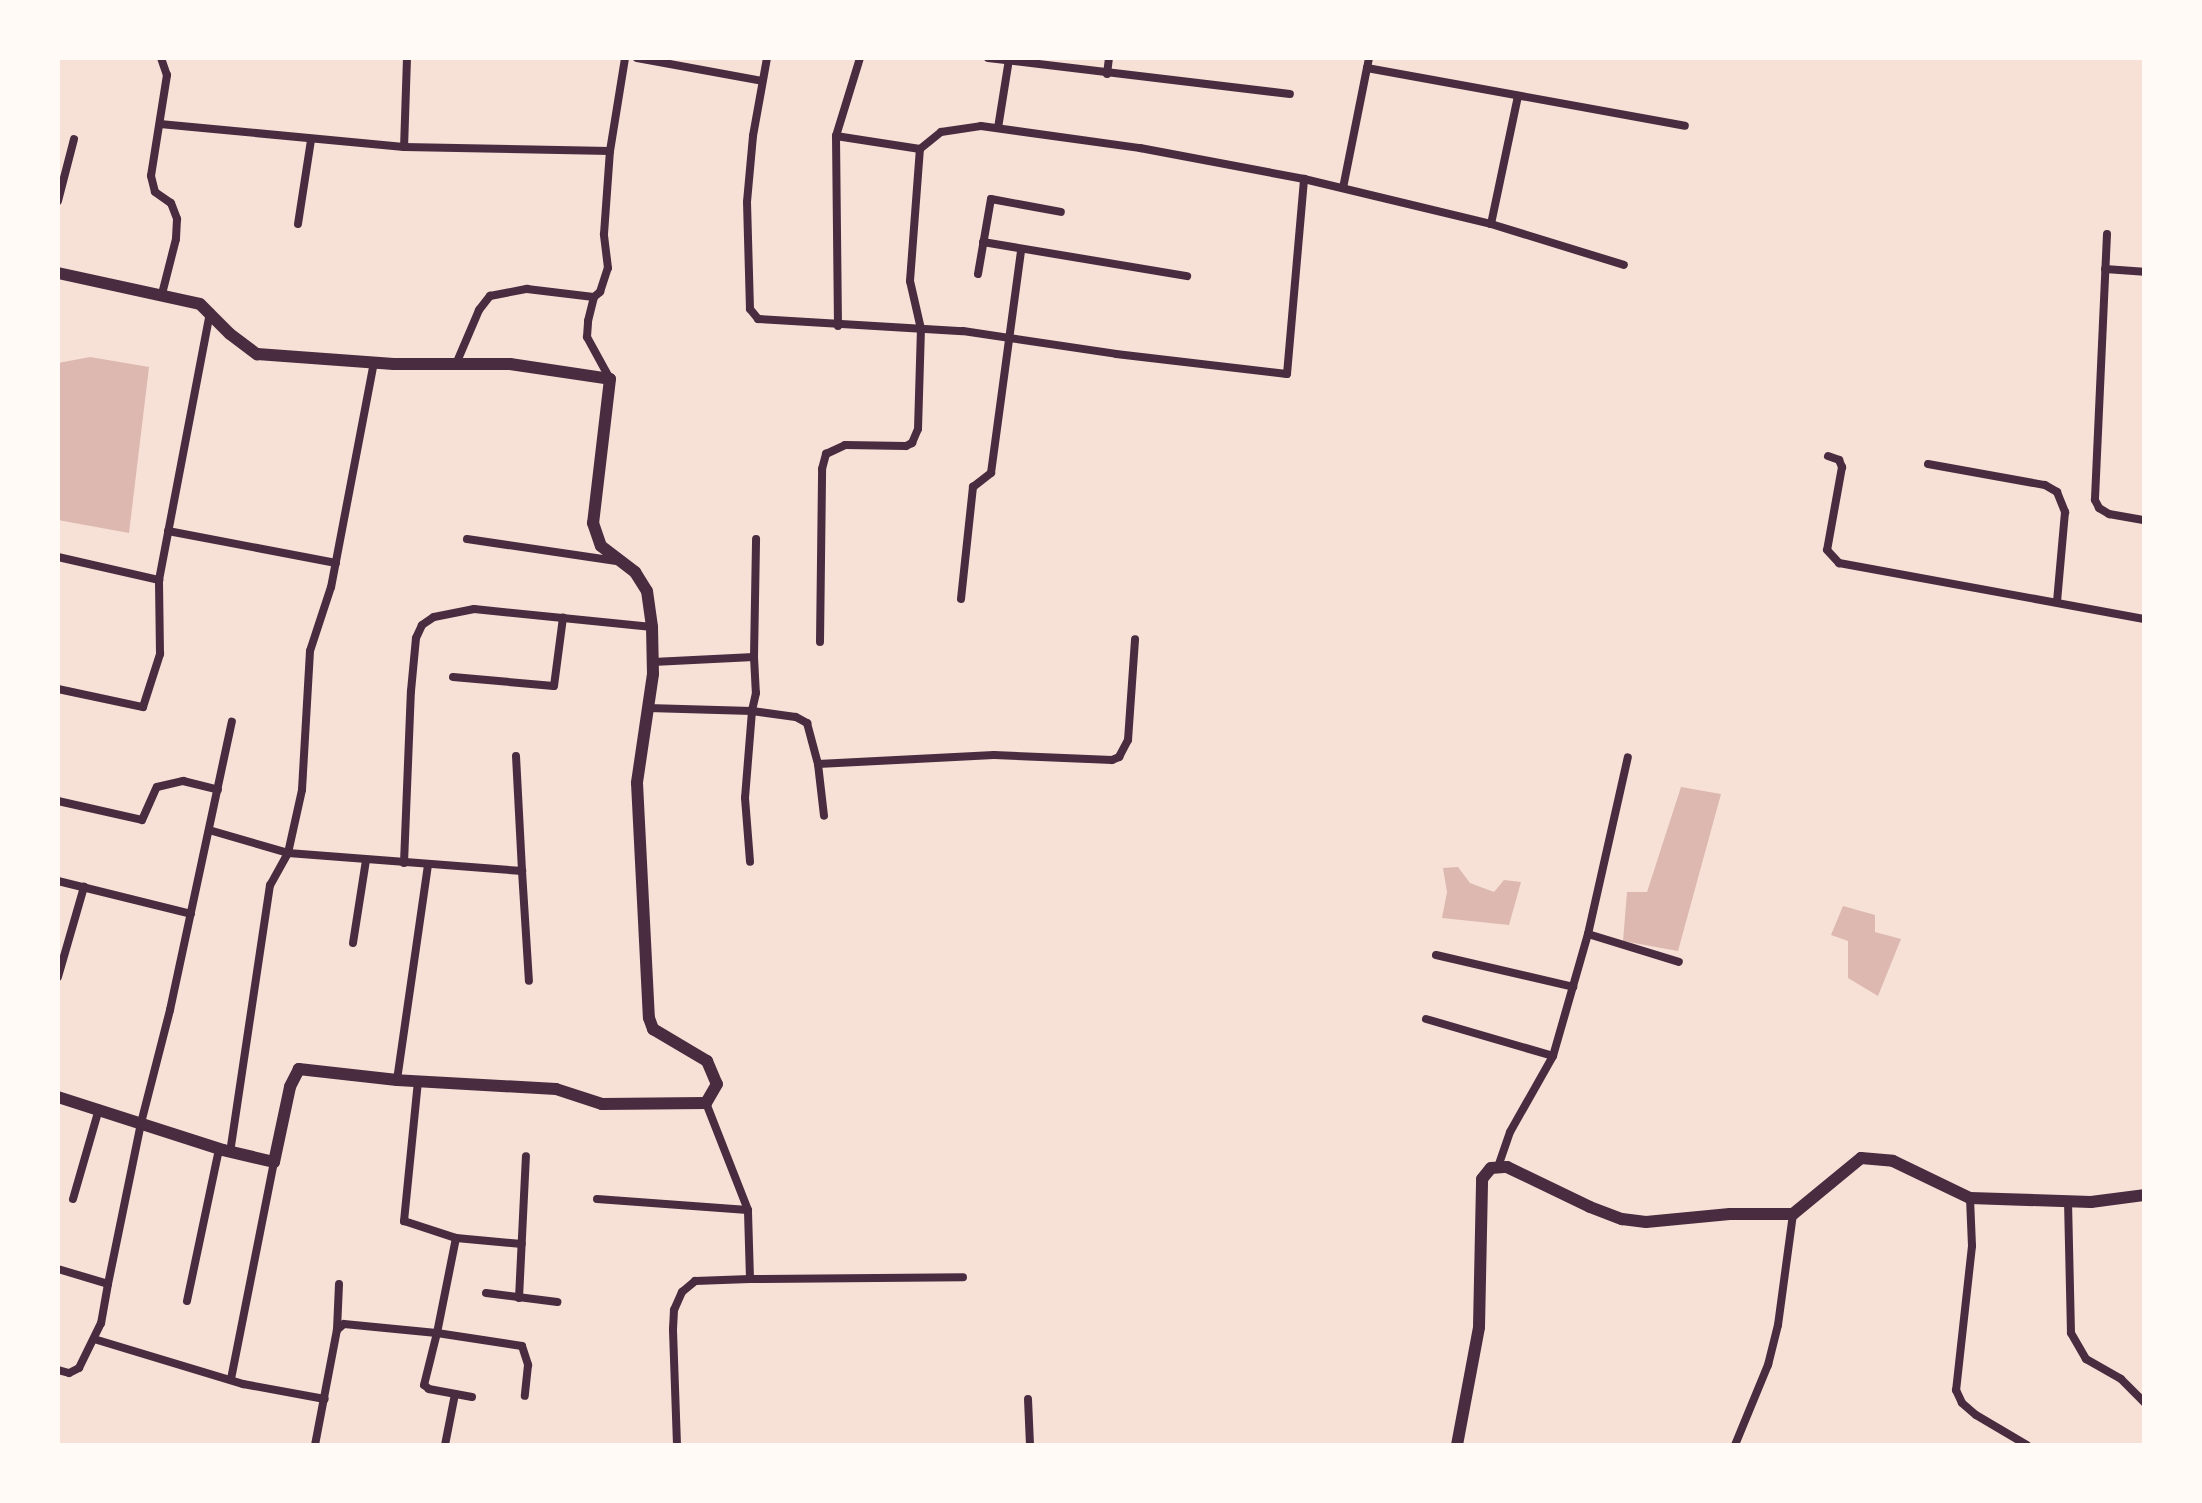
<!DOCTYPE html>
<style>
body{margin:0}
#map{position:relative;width:2202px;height:1503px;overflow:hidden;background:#f7e1d7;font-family:"Noto Sans",sans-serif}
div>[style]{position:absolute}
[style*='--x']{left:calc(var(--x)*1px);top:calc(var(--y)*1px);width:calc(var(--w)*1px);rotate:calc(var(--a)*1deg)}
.water>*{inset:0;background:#dcb8b0}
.minor>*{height:8px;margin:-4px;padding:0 4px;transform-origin:4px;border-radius:4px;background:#4a2c40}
.tertiary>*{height:12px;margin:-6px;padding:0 6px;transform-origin:6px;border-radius:6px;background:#4a2c40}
span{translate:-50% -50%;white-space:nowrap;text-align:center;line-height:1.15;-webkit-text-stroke:6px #fffaf5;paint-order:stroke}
.frame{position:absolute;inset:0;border:60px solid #fffaf5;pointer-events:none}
</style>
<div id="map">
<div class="water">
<i style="clip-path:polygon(90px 357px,149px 367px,129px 533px,58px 520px,58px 363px)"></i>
<i style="clip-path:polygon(1681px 787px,1721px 794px,1678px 951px,1623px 941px,1627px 892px,1647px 892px)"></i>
<i style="clip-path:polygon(1458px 867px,1470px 883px,1494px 892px,1504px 880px,1521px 882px,1509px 925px,1442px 918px,1447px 892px,1443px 868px)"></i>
<i style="clip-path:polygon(1843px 906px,1875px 915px,1875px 932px,1901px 939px,1878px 996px,1848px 978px,1848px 941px,1831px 935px)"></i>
</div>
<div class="minor">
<i style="--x:161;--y:58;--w:18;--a:71"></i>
<i style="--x:167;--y:75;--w:102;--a:99"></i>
<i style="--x:151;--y:176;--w:16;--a:76"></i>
<i style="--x:155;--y:192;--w:19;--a:35"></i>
<i style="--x:171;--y:203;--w:17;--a:69"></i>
<i style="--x:177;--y:219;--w:20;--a:93"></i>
<i style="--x:176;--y:239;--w:57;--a:104.3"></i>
<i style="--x:407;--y:58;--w:89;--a:91.9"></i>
<i style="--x:404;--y:147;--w:206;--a:1.1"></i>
<i style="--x:637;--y:58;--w:127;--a:10.4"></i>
<i style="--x:767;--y:58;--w:79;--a:100.2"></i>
<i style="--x:753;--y:136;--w:66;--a:95.2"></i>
<i style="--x:747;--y:202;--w:107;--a:88.4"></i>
<i style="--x:750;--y:309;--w:13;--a:51"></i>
<i style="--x:758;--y:319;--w:205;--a:3.4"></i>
<i style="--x:963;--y:331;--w:155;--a:8.5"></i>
<i style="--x:1116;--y:354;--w:172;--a:6.7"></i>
<i style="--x:1287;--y:374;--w:196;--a:-85"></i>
<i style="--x:1304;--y:179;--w:192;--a:13.5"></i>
<i style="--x:1491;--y:224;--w:131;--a:-78.1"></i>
<i style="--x:988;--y:58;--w:304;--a:6.8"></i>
<i style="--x:1369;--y:58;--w:10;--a:101"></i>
<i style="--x:1367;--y:68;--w:323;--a:10.3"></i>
<i style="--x:1107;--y:74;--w:16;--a:-83"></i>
<i style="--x:160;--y:124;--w:245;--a:5.4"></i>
<i style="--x:998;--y:128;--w:70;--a:-80.9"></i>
<i style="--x:836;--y:136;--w:82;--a:-72.9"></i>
<i style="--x:920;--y:149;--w:27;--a:-39"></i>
<i style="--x:941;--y:132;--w:40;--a:-8.5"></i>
<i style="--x:981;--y:126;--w:161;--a:7.9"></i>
<i style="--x:1140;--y:148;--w:167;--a:10.7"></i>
<i style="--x:1343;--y:188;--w:122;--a:-78.7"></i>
<i style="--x:58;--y:201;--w:64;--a:-75.5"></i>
<i style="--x:298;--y:224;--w:85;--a:-81.2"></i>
<i style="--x:1491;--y:224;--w:139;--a:17.1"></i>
<i style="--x:2107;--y:234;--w:266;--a:92.6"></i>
<i style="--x:2095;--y:500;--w:9;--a:63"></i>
<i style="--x:2099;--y:508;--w:12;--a:31"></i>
<i style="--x:2109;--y:514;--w:36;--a:10"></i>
<i style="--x:983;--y:242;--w:207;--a:9.5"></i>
<i style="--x:2105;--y:269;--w:39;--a:4"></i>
<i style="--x:978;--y:274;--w:76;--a:-80.2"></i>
<i style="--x:991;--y:199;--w:71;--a:10.5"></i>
<i style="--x:374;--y:362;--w:229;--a:100.8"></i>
<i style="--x:331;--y:587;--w:67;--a:108.2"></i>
<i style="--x:310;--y:651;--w:139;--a:93.3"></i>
<i style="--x:302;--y:790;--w:65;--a:102.5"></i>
<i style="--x:288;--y:853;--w:235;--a:4.4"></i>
<i style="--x:522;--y:871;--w:110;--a:86.4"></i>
<i style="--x:456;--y:364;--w:59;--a:-66.9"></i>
<i style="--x:479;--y:310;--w:18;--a:-52"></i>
<i style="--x:490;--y:296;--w:38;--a:-11"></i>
<i style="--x:527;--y:289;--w:67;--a:6.8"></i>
<i style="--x:610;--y:379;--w:48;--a:-118.7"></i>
<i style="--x:587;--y:337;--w:16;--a:-86"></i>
<i style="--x:588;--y:321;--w:25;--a:-76"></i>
<i style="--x:594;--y:297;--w:8;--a:-40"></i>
<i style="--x:600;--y:292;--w:25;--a:-72"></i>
<i style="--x:608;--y:268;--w:34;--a:-97"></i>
<i style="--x:604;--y:234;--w:83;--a:-85.9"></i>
<i style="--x:610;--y:151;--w:94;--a:-80.8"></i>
<i style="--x:1828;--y:456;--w:12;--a:20"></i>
<i style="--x:1839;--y:460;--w:8;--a:67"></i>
<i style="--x:1842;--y:467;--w:84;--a:100.2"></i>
<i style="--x:1827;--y:550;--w:18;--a:47"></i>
<i style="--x:1839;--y:563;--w:310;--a:10.4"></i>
<i style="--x:1928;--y:464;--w:119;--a:10.2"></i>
<i style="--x:2045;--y:485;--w:14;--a:30"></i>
<i style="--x:2057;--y:492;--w:22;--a:68"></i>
<i style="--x:2065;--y:512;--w:90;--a:95.1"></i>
<i style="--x:168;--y:531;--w:171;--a:10.8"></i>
<i style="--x:467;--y:539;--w:151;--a:8.4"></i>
<i style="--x:58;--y:557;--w:104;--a:12.8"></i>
<i style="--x:961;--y:599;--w:113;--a:-83.9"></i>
<i style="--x:973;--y:487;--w:23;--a:-38"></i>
<i style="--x:991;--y:473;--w:225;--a:-82.3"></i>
<i style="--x:820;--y:642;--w:173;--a:-89.3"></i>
<i style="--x:822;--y:469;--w:16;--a:-75"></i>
<i style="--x:826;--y:454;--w:21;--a:-25"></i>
<i style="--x:845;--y:445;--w:61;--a:0.9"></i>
<i style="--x:906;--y:446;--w:7;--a:-27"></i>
<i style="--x:912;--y:443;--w:15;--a:-67"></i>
<i style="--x:918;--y:429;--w:100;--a:-88.3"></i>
<i style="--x:921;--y:329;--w:49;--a:-102.9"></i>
<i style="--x:910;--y:281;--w:132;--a:-85.7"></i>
<i style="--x:920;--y:149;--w:85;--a:-171.2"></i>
<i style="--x:836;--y:136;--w:190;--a:89.4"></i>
<i style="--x:754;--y:657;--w:118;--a:-89"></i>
<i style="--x:653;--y:662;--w:101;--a:-2.8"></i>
<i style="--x:754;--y:657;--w:36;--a:87"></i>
<i style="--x:756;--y:693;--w:18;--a:103"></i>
<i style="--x:752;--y:711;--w:44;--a:7.8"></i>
<i style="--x:796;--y:717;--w:13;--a:29"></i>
<i style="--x:807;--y:723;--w:42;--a:75"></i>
<i style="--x:818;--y:764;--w:52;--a:83.4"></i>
<i style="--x:453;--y:677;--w:101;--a:5.1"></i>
<i style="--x:554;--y:686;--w:69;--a:-82.5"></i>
<i style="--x:58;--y:689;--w:87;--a:12"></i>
<i style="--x:143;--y:707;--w:56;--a:-72.2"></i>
<i style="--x:160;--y:654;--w:74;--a:-90.8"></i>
<i style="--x:159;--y:580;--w:273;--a:-79.2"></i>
<i style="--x:648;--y:708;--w:104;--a:1.7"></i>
<i style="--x:752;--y:711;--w:87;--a:94.6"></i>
<i style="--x:745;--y:798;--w:64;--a:85.5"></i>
<i style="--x:516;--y:756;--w:115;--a:87"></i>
<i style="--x:818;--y:764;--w:176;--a:-2.9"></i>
<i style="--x:994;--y:755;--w:118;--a:2.4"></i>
<i style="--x:1112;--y:760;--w:8;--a:-23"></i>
<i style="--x:1119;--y:757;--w:19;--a:-62"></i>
<i style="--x:1128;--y:740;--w:101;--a:-86"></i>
<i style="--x:58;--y:801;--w:86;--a:12.7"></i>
<i style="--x:142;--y:820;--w:36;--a:-66"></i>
<i style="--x:157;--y:787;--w:27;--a:-13"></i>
<i style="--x:183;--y:781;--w:36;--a:14"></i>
<i style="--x:209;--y:830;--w:82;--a:16.2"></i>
<i style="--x:288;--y:853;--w:37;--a:119"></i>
<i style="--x:270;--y:885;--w:270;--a:98.5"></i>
<i style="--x:404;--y:863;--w:172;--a:-87.7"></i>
<i style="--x:411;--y:691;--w:53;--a:-84.6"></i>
<i style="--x:416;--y:638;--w:14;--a:-65"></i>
<i style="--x:422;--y:625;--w:14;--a:-34"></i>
<i style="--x:434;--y:617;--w:41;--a:-11.3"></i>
<i style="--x:474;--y:609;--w:179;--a:5.8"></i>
<i style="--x:58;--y:881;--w:137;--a:13.9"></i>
<i style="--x:1588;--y:934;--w:95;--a:17.1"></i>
<i style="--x:353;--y:943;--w:84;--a:-81.1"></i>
<i style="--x:1436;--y:955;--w:141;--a:13.1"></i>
<i style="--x:58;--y:977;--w:94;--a:-73.9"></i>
<i style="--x:1426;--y:1019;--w:132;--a:16.2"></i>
<i style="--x:1553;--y:1056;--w:87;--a:119.5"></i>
<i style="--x:1510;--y:1132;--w:36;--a:109"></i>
<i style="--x:1553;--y:1056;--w:127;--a:-74"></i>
<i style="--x:1588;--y:934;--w:181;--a:-77.3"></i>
<i style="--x:397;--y:1080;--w:216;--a:-81.8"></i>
<i style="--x:418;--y:1081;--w:141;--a:95.7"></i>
<i style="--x:404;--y:1221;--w:55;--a:18.1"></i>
<i style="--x:456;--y:1238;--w:66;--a:5.2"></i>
<i style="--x:1970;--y:1198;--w:48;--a:87.6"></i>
<i style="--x:1972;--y:1246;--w:145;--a:96.3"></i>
<i style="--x:1956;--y:1390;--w:14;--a:65"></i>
<i style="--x:1962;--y:1403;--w:18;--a:41"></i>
<i style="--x:1976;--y:1415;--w:59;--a:30.5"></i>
<i style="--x:73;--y:1199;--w:94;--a:-73.9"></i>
<i style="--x:597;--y:1199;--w:151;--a:4.2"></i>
<i style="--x:2068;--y:1201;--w:132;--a:88.7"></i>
<i style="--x:2071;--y:1333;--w:30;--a:60"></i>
<i style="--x:2086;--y:1359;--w:40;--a:29.7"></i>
<i style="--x:2121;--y:1379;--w:33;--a:45"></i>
<i style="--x:58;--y:1269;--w:52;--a:16.7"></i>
<i style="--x:108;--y:1284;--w:40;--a:100"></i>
<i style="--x:101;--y:1323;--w:50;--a:116.1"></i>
<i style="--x:79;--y:1368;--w:11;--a:153"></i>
<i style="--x:69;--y:1373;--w:11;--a:-165"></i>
<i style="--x:750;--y:1279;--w:213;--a:-0.5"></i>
<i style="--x:108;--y:1284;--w:164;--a:-78.4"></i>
<i style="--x:141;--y:1123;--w:117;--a:-75.6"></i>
<i style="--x:170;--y:1010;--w:295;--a:-77.9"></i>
<i style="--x:486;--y:1293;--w:72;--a:7.2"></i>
<i style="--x:519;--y:1298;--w:142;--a:-87.2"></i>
<i style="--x:187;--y:1301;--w:155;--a:-78.1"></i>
<i style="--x:337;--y:1330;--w:46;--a:-87.5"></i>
<i style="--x:94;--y:1339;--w:156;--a:16.8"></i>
<i style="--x:243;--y:1384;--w:83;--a:10.4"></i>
<i style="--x:231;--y:1379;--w:221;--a:-78.8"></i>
<i style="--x:472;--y:1397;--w:44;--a:-169.5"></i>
<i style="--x:429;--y:1389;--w:6;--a:-141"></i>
<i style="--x:424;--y:1385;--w:54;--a:-76"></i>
<i style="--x:437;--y:1333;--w:86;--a:8.7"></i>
<i style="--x:522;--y:1346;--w:20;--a:72"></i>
<i style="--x:528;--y:1365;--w:31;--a:96"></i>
<i style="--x:1028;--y:1399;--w:46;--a:87.5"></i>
<i style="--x:315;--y:1445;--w:117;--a:-79.2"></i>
<i style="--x:337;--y:1330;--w:9;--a:-41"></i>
<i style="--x:344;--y:1324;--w:93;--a:5.5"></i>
<i style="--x:437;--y:1333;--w:97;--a:-78.7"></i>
<i style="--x:445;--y:1445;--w:52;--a:-78.9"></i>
<i style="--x:677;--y:1445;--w:116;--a:-92"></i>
<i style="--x:673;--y:1329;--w:19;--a:-87"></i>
<i style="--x:674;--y:1310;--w:20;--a:-66"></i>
<i style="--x:682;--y:1292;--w:17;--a:-40"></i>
<i style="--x:695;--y:1281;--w:55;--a:-2.1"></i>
<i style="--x:750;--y:1279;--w:69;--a:-91.7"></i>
<i style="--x:748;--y:1210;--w:115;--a:-111.4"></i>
<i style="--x:1735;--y:1445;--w:87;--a:-67.6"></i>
<i style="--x:1768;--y:1365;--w:41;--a:-76"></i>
<i style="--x:1778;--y:1325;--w:112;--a:-82.3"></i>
</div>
<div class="tertiary">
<i style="--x:58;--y:273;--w:145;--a:12.3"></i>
<i style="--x:200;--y:304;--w:42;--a:45"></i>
<i style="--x:230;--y:334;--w:34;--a:37"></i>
<i style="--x:257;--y:354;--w:137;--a:4.2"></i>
<i style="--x:394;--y:364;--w:116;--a:0"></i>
<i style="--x:510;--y:364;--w:101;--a:8.5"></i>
<i style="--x:610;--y:379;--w:145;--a:96.7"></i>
<i style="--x:593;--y:523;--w:24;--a:71"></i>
<i style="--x:601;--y:546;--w:43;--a:37.4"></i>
<i style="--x:635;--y:572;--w:22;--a:58"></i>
<i style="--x:647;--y:591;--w:36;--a:82"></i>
<i style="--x:652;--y:627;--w:47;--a:88.8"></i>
<i style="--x:653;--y:674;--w:110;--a:98.4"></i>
<i style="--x:637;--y:783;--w:235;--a:87.1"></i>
<i style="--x:649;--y:1018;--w:12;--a:70"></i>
<i style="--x:653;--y:1029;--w:63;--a:30.7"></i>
<i style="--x:707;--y:1061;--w:25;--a:67"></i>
<i style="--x:717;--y:1084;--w:22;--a:120"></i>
<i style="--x:706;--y:1103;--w:104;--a:179.4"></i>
<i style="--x:602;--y:1104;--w:48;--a:-161.9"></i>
<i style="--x:556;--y:1089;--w:159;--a:-176.8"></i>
<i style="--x:397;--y:1080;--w:99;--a:-173.6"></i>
<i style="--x:299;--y:1069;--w:20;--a:117"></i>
<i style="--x:290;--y:1087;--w:77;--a:102"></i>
<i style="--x:274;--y:1162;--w:52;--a:-166.8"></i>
<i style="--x:223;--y:1150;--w:173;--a:-162.2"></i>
<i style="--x:1457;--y:1445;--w:120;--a:-79.4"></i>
<i style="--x:1479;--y:1327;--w:148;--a:-88.8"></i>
<i style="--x:1482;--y:1179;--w:14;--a:-51"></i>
<i style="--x:1491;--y:1168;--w:16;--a:-4"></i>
<i style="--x:1507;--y:1167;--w:92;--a:25.7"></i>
<i style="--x:1590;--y:1207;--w:34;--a:21"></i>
<i style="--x:1622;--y:1219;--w:24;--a:7"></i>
<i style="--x:1646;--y:1222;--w:84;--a:-5.4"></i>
<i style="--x:1730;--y:1214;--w:63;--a:0"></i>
<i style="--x:1793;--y:1214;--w:88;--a:-39.5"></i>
<i style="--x:1861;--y:1158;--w:32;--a:5"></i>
<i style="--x:1893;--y:1161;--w:85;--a:25.7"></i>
<i style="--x:1970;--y:1198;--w:121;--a:1.9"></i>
<i style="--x:2091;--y:1202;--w:53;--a:-7.5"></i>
</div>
<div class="frame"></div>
</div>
